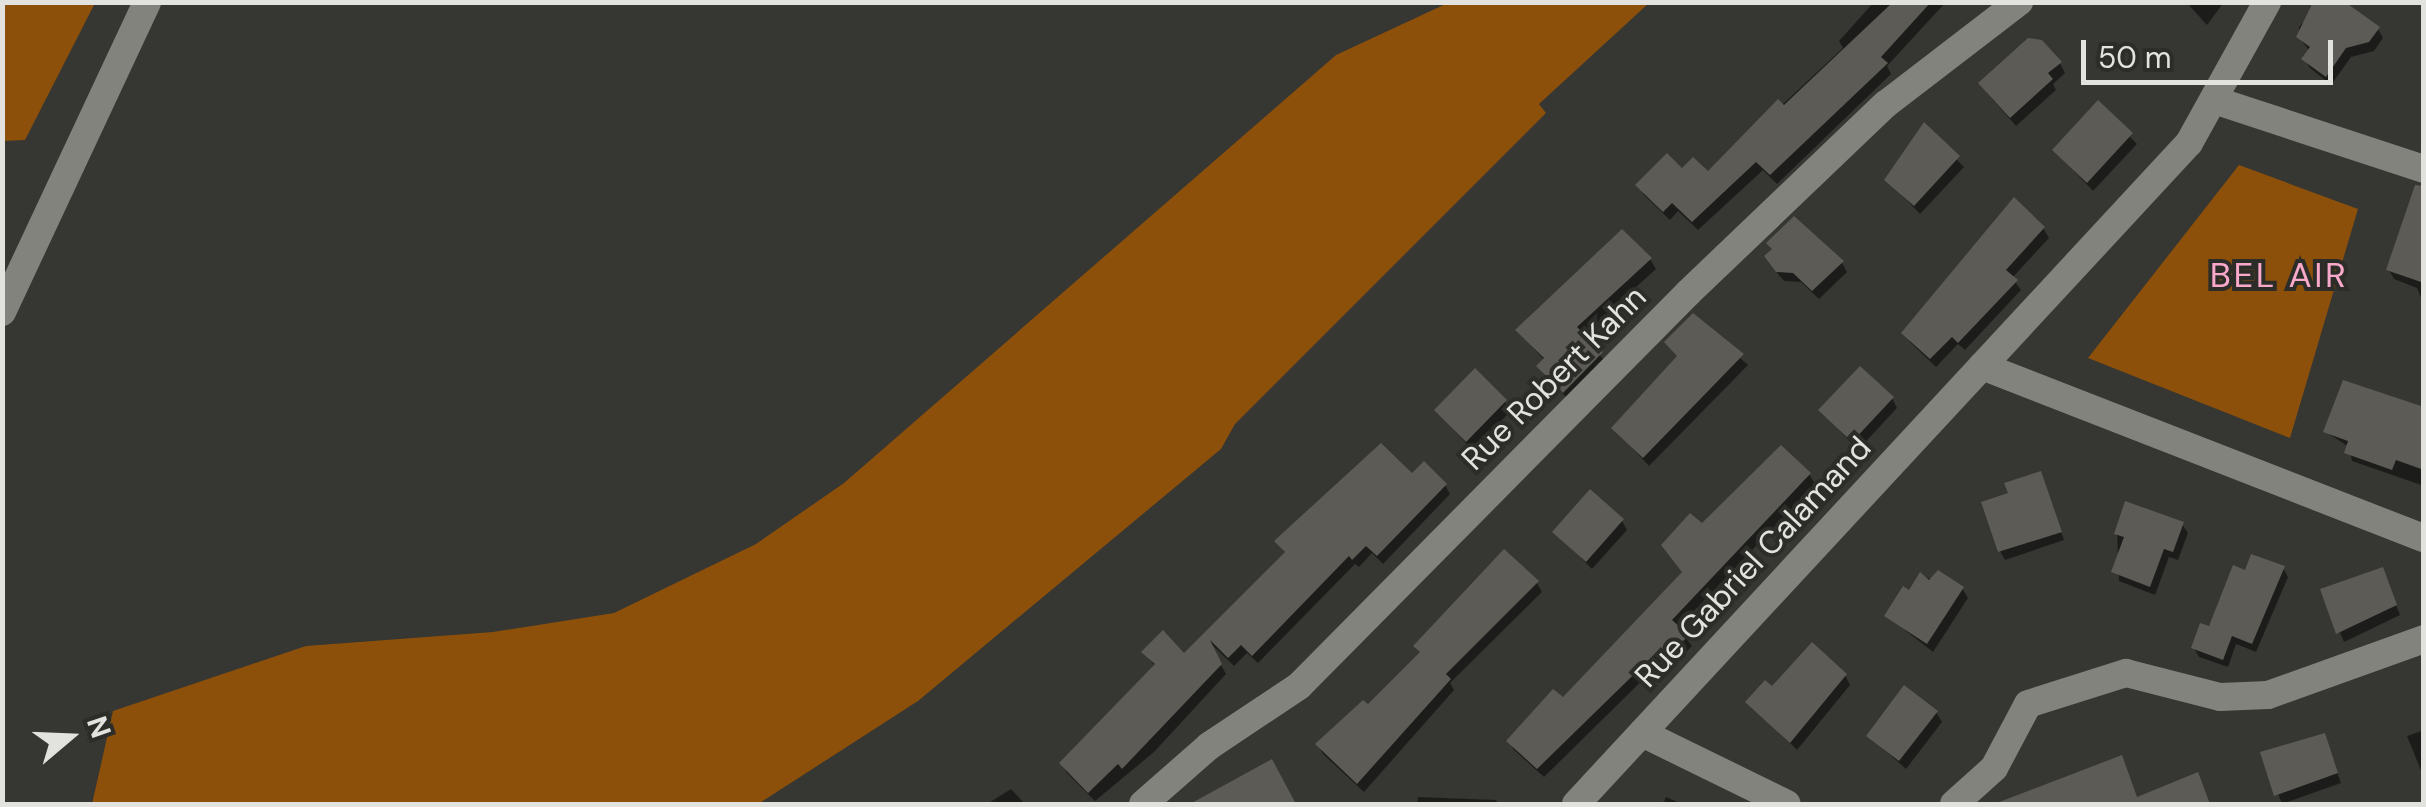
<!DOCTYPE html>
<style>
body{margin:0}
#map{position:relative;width:2426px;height:807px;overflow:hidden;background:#363632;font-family:"DM Sans",sans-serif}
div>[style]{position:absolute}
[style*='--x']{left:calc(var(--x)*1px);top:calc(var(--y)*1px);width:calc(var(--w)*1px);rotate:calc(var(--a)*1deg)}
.green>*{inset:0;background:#8c500b}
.shadow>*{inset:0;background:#0007}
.building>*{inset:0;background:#5d5b56}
.minor>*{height:28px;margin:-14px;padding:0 14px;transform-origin:14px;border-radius:14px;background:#83837e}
span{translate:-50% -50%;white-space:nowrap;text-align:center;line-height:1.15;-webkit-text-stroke:8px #2c2c28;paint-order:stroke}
.street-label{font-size:32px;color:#e2e2df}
.neighbourhood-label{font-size:35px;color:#f8a9c9;letter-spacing:2.5px}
.frame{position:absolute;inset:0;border:5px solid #e2e2df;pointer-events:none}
.north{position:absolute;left:20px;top:687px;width:100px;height:100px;-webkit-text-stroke:8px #2c2c28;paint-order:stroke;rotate:71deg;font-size:28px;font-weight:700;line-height:40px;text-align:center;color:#e2e2df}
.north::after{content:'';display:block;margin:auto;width:35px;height:45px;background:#e2e2df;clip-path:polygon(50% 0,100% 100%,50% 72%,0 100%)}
.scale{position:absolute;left:2081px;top:40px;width:252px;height:45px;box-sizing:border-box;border:5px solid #e2e2df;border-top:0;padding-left:12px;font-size:30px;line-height:35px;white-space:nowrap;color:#e2e2df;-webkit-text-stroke:8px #2c2c28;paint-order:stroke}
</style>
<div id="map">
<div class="green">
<i style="clip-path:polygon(3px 2px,95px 3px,25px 140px,3px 141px)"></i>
<i style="clip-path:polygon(1450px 2px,1649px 3px,1539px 104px,1546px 113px,1235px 424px,1221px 449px,918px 701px,758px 804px,92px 804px,113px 711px,306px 646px,493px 632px,614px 613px,756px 544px,844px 483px,1336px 55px)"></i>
<i style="clip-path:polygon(2239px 165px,2358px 209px,2290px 438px,2088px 358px)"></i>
</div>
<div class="shadow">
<i style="clip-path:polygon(1874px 2px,1946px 2px,1887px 66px,1891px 74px,1777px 184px,1763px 170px,1698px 230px,1678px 211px,1670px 220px,1644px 195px,1639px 186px,1683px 171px,1708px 174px,1843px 48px,1839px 41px)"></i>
<i style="clip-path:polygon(2186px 2px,2224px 2px,2207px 25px)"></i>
<i style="clip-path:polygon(2322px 2px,2378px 29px,2383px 38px,2374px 51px,2351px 57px,2331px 85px,2310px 68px,2304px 59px,2310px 51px,2299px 38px,2299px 27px)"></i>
<i style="clip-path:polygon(2060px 63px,2065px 73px,2053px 84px,2056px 90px,2016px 126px,1987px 93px)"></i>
<i style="clip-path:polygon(2098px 104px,2137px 144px,2093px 191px,2055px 151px)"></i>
<i style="clip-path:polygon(1924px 126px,1964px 167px,1920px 214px,1887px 180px)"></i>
<i style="clip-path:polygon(2043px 228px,2049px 238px,2012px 278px,2021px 290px,1965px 350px,1958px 344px,1936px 367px,1910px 342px,1904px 333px)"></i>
<i style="clip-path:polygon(2424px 230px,2424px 305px,2417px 288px,2394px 279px,2389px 270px)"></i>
<i style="clip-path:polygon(1650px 259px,1656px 269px,1582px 336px,1607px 363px,1570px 401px,1545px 376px,1539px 367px,1545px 361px,1518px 331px)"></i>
<i style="clip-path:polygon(1842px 263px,1847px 272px,1819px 299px,1801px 282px,1784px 281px,1772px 267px)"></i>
<i style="clip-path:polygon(1693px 316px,1748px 365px,1649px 466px,1614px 428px,1679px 358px,1667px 343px)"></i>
<i style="clip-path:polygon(1892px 398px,1897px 408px,1858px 450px,1821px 411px)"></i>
<i style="clip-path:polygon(1505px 402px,1511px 411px,1472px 450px,1437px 411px)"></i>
<i style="clip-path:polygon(2326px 432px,2424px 451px,2424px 486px,2352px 461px,2349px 447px)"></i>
<i style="clip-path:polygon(1809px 474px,1815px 484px,1678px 628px,1692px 646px,1676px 663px,1668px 655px,1544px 777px,1514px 750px,1509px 741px,1563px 700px,1684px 573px,1702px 526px)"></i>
<i style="clip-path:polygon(2040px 474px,2064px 540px,2005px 560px,2000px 551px,2011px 495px)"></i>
<i style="clip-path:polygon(1412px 477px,1445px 485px,1450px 494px,1383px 564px,1372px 553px,1359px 567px,1355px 564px,1258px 663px,1247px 653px,1234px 666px,1208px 641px,1226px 674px,1154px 752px,1095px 801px,1067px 773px,1062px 764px,1156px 667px,1144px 652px,1184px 656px,1286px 554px,1277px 541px)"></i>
<i style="clip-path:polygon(1622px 521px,1627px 530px,1592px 569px,1555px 532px)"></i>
<i style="clip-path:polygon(2182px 524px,2188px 533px,2178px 560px,2169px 557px,2155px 595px,2119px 581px,2117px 533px)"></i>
<i style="clip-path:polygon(2283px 568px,2288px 577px,2256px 652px,2236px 644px,2228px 667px,2199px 657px,2194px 648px,2246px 573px)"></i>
<i style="clip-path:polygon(2382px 570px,2400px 615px,2344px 642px,2323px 591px)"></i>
<i style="clip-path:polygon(1921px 576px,1962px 588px,1968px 598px,1933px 652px,1887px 616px)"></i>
<i style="clip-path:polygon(1537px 583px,1542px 592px,1450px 683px,1454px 690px,1364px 792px,1323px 754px,1318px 745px,1368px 708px,1421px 654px,1416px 646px)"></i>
<i style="clip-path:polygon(1845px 675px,1850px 685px,1797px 750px,1749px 702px)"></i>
<i style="clip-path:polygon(1936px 712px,1942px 722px,1906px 769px,1869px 736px)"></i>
<i style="clip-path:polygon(2424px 730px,2424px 778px,2407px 736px)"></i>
<i style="clip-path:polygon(2324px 736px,2341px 783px,2282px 804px,2263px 753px)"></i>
<i style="clip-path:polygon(1011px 789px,1025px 804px,987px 804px)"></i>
<i style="clip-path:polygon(2035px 789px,2137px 797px,2209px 801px,2042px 804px)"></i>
<i style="clip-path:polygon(1418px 797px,1496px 800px,1498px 804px,1417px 804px)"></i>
<i style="clip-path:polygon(1666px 797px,1682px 804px,1663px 804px)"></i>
</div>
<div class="building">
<i style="clip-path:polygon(1893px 2px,1931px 2px,1881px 57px,1888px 63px,1770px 175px,1756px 162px,1692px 222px,1672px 203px,1663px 212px,1635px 185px,1667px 153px,1682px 168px,1693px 157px,1708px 171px,1778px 99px,1784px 105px)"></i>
<i style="clip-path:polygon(2313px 2px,2345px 2px,2380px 27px,2369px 42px,2346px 48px,2326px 77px,2301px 59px,2310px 47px,2296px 37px)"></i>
<i style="clip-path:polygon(2028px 38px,2042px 40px,2062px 62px,2048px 73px,2053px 79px,2010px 118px,1978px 83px)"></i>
<i style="clip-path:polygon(2098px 100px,2133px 133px,2087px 183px,2052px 150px)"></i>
<i style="clip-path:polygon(1924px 122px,1960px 156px,1914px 206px,1884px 180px)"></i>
<i style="clip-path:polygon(2415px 185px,2424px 186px,2424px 283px,2386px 270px)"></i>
<i style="clip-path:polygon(2014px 197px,2045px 227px,2006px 270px,2018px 280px,1958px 343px,1952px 337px,1930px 359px,1901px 333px)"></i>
<i style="clip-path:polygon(1794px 216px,1844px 261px,1812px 291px,1793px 273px,1776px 272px,1764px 256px,1772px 249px,1766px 243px)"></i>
<i style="clip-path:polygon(1622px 229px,1652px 258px,1577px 327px,1603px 352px,1563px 393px,1536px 366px,1544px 358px,1515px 330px)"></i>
<i style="clip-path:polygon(1693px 313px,1744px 354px,1643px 458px,1611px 428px,1677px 356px,1664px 342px)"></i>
<i style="clip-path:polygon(1860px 366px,1894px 397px,1852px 442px,1818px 410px)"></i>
<i style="clip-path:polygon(1475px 368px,1507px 400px,1466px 442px,1434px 410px)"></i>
<i style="clip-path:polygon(2343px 380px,2424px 407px,2424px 470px,2396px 460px,2392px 470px,2344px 453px,2348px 441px,2323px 432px)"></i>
<i style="clip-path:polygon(1381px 443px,1412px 473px,1424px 461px,1447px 484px,1377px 556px,1366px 546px,1352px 560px,1349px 556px,1252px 656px,1241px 645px,1228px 658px,1210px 640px,1222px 664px,1122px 769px,1118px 764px,1088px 793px,1059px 763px,1155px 664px,1141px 652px,1163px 630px,1184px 653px,1285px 552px,1274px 541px)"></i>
<i style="clip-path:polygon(1781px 445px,1811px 473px,1672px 620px,1689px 635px,1669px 656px,1661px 648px,1537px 769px,1506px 741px,1553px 689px,1563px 697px,1682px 572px,1661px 545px,1690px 513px,1702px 523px)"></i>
<i style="clip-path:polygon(2041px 471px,2062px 532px,1998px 552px,1981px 502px,2008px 493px,2004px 483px)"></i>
<i style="clip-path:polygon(1590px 489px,1624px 519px,1586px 562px,1552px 532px)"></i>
<i style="clip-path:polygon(2125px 501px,2184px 522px,2173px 552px,2164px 549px,2150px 587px,2111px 572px,2124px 537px,2114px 534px)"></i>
<i style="clip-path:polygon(1504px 549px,1539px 581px,1446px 674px,1451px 679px,1357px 784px,1315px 744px,1363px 700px,1368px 704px,1420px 652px,1413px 646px)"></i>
<i style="clip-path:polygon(2251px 554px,2285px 566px,2252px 644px,2232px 636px,2223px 660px,2191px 648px,2200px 623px,2209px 626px,2233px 565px,2245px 570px)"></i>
<i style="clip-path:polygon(2383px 567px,2397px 605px,2336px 634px,2320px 589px)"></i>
<i style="clip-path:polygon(1938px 570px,1964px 587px,1927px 644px,1884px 616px,1903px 586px,1909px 590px,1920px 572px,1929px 580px)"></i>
<i style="clip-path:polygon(1812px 642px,1847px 674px,1790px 743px,1745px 702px,1765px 680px,1772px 686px)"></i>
<i style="clip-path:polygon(1904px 685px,1938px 711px,1899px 761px,1866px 736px)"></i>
<i style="clip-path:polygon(2325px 733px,2338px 773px,2274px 796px,2260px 752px)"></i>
<i style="clip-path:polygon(2122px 755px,2137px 797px,2198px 772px,2210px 804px,1994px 804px)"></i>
<i style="clip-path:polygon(1272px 759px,1296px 804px,1190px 804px)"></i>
</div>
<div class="minor">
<i style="--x:2214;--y:100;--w:221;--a:18.2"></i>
<i style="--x:2;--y:312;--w:342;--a:-64.9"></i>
<i style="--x:1982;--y:366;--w:474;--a:21.3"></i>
<i style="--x:1642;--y:733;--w:161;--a:26.1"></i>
<i style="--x:1143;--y:804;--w:88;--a:-41.3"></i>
<i style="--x:1209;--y:746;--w:108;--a:-33.7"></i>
<i style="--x:1299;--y:686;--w:553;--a:-45.29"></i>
<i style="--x:1688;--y:293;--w:274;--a:-43.7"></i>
<i style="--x:1886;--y:104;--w:168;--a:-37.5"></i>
<i style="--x:1576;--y:804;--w:901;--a:-47.16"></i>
<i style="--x:2189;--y:143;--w:161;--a:-61"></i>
<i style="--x:1954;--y:804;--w:54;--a:-42"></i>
<i style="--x:1994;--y:768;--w:72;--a:-62"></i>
<i style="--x:2028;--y:704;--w:103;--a:-17.6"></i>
<i style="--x:2126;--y:673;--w:97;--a:14.3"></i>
<i style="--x:2220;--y:697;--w:48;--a:-2.4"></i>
<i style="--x:2268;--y:695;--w:166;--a:-19.7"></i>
</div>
<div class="street-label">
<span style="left:1554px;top:378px;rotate:-45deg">Rue Robert Kahn</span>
<span style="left:1753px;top:562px;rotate:-47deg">Rue Gabriel Calamand</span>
</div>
<div class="neighbourhood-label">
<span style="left:2279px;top:275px">BEL AIR</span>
</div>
<div class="frame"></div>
<div class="north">N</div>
<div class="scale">50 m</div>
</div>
